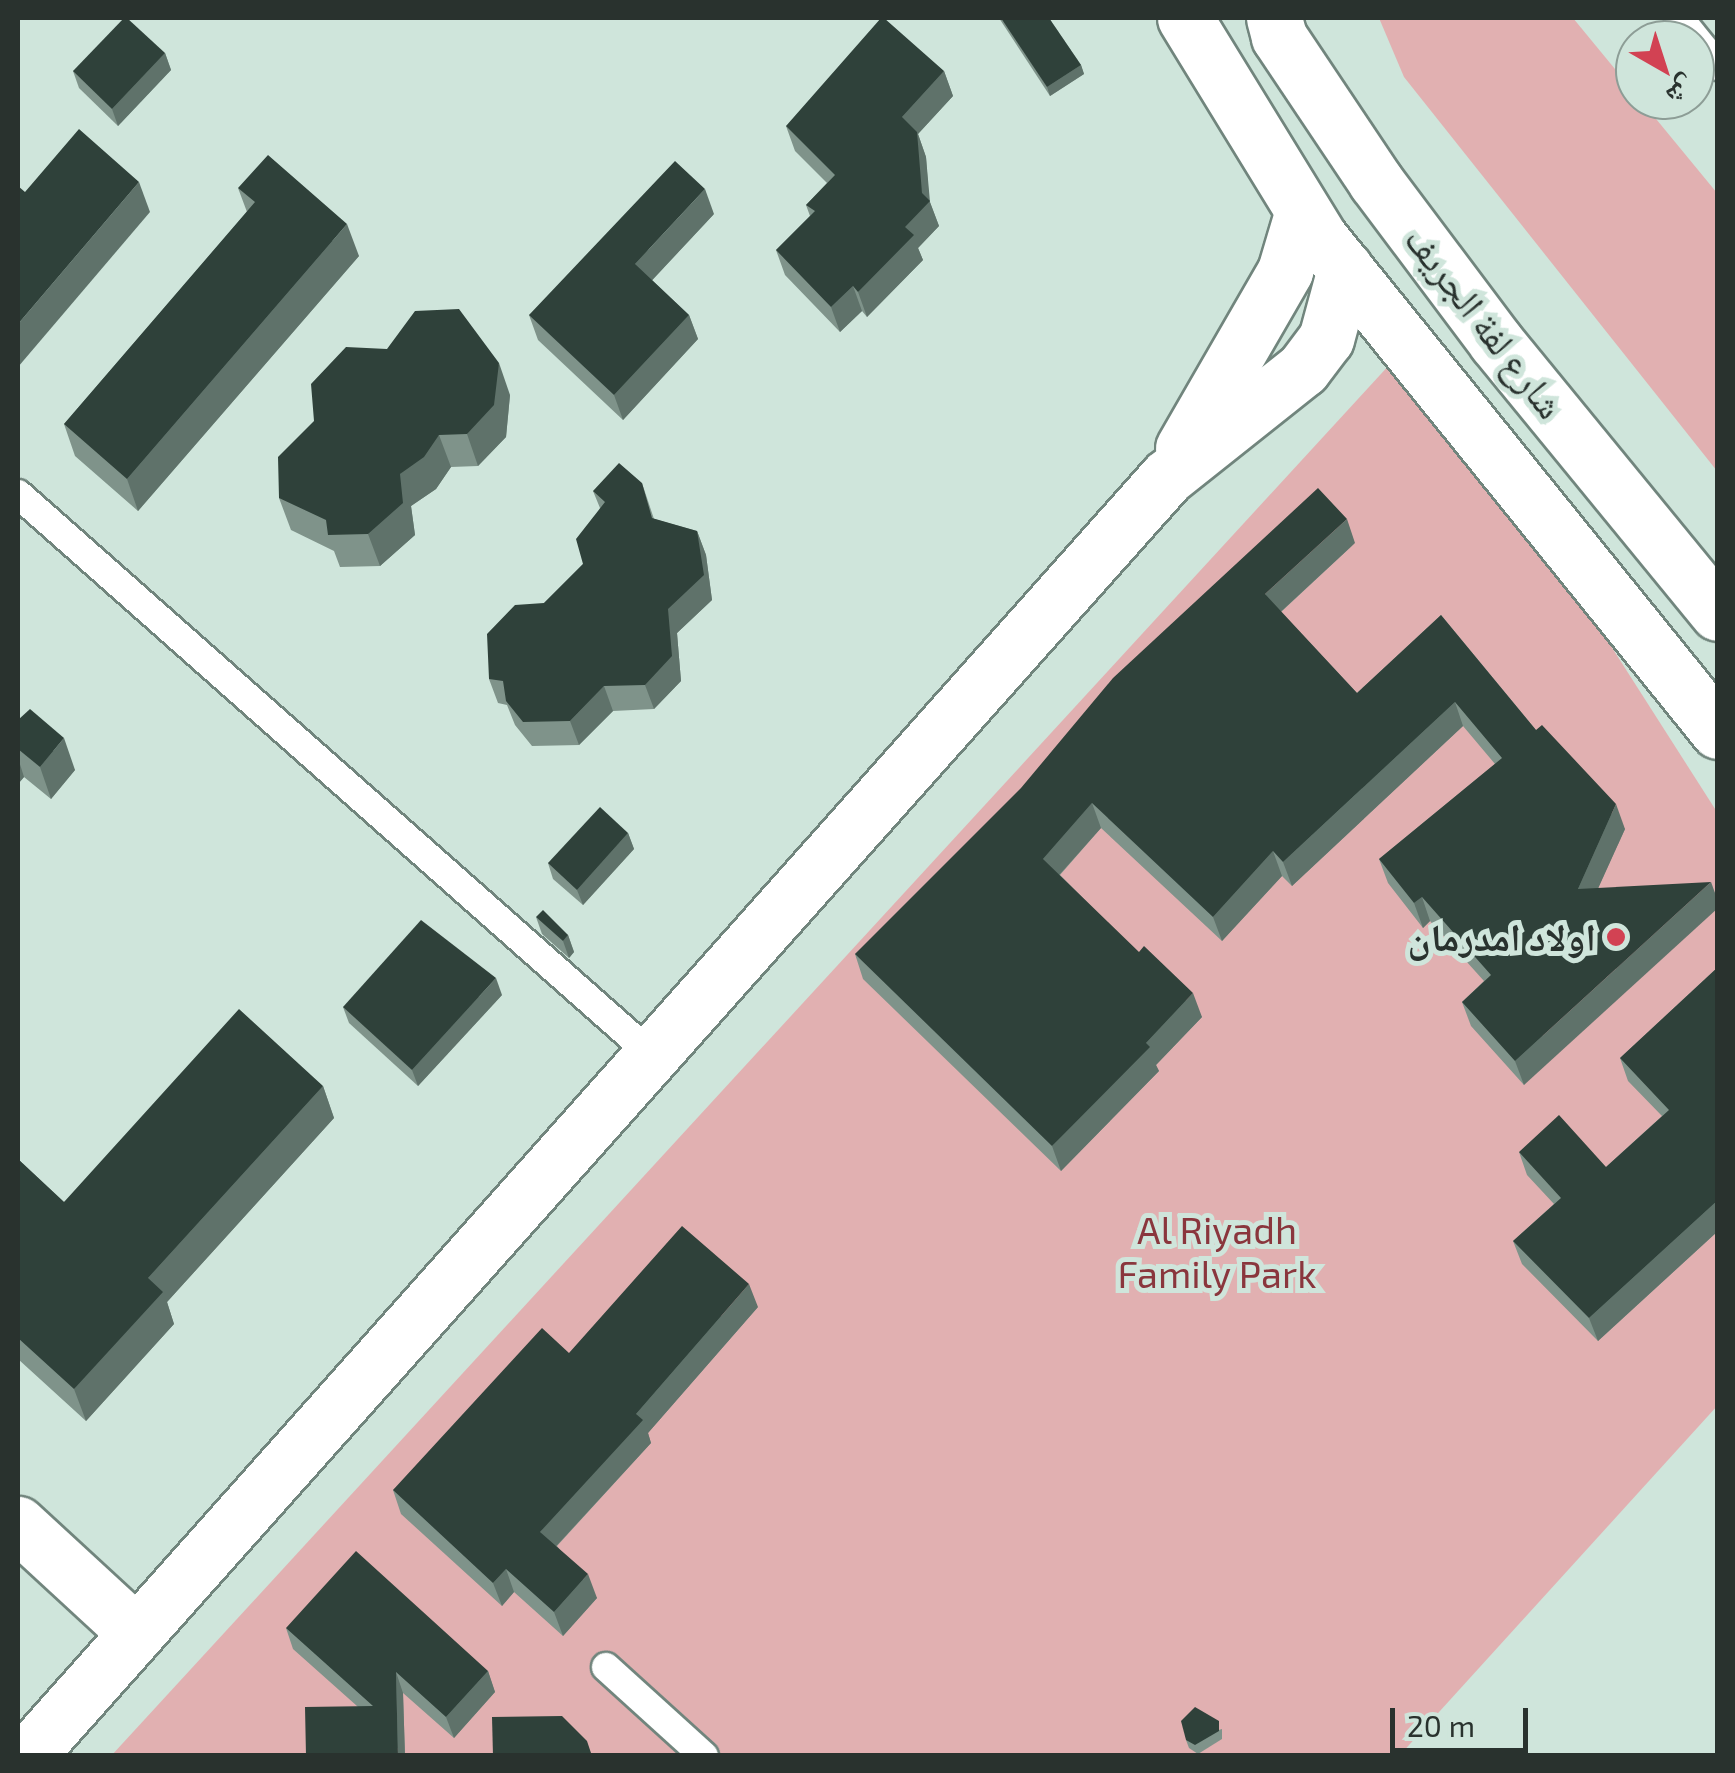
<!DOCTYPE html>
<meta charset="utf-8">
<style>
body{margin:0}
#map{position:relative;width:1735px;height:1773px;overflow:hidden;background:#cfe5db;font-family:"Exo 2","Noto Naskh Arabic",sans-serif}
div>[style]{position:absolute}
[style*='--x']{left:calc(var(--x)*1px);top:calc(var(--y)*1px);width:calc(var(--w)*1px);rotate:calc(var(--a)*1deg)}
.green>*{inset:0;background:#e1b0b1}
.roads{filter:drop-shadow(2px 0 #71857d) drop-shadow(-2px 0 #71857d) drop-shadow(0 2px #71857d) drop-shadow(0 -2px #71857d)}
.lane>*{height:28px;margin:-14px;padding:0 14px;transform-origin:14px;border-radius:14px;background:#fff}
.street>*{height:55px;margin:-27.5px;padding:0 27.5px;transform-origin:27.5px;border-radius:27.5px;background:#fff}
.secondary>*{height:55px;margin:-27.5px;padding:0 27.5px;transform-origin:27.5px;border-radius:27.5px;background:#fff}
.wall>*{inset:0;background:#7f938a}
.shaded-wall>*{inset:0;background:#5f726a}
.building>*{inset:0;background:#2f413a}
.dots>*{width:28px;height:28px;translate:-50% -50%;box-sizing:border-box;border:5px solid #cfe5db;border-radius:50%}
span{translate:-50% -50%;white-space:nowrap;text-align:center;line-height:1.15;-webkit-text-stroke:10px #cfe5db;paint-order:stroke}
.street-label{font-size:38px;color:#29322e}
.poi-label{font-size:38px;color:#29322e;font-weight:700}
.right{translate:-100% -50%;text-align:right}
.park-label{font-size:38px;color:#8a363d}
.frame{position:absolute;inset:0;border:20px solid #29322e;pointer-events:none}
.north{position:absolute;left:1615px;top:20px;width:100px;height:100px;box-sizing:border-box;background:#cfe5db;border:2px solid #8d9d96;border-radius:50%;rotate:141deg;font-size:28px;font-weight:700;line-height:40px;text-align:center;color:#29322e}
.north::after{content:'';display:block;margin:auto;width:35px;height:45px;background:#d24253;clip-path:polygon(50% 0,100% 100%,50% 72%,0 100%)}
.scale{position:absolute;left:1390px;top:1708px;width:138px;height:45px;box-sizing:border-box;border:5px solid #29322e;border-top:0;padding-left:12px;font-size:30px;line-height:35px;white-space:nowrap;color:#29322e;-webkit-text-stroke:8px #cfe5db;paint-order:stroke}
</style>
<div id="map">
<div class="green">
<i style="clip-path:polygon(1379px 18px,1573px 18px,1717px 193px,1717px 471px,1404px 77px)"></i>
<i style="clip-path:polygon(1414px 338px,1717px 812px,1718px 1405px,1400px 1755px,111px 1756px)"></i>
</div>
<div class="roads">
<div class="lane">
<i style="--x:1679;--y:18;--w:62;--a:50.9"></i>
<i style="--x:18;--y:494;--w:847;--a:41.5"></i>
<i style="--x:606;--y:1667;--w:132;--a:42.2"></i>
</div>
<div class="street">
<i style="--x:18;--y:1524;--w:161;--a:42.7"></i>
</div>
<div class="secondary">
<i style="--x:1185;--y:18;--w:257;--a:58.5"></i>
<i style="--x:1319;--y:237;--w:635;--a:51.07"></i>
<i style="--x:1274;--y:18;--w:20;--a:75"></i>
<i style="--x:1279;--y:37;--w:174;--a:56.2"></i>
<i style="--x:1376;--y:182;--w:200;--a:53.1"></i>
<i style="--x:1496;--y:342;--w:350;--a:50.7"></i>
<i style="--x:1183;--y:448;--w:204;--a:-60"></i>
<i style="--x:1285;--y:271;--w:59;--a:-73.4"></i>
<i style="--x:27;--y:1756;--w:1713;--a:-48.29"></i>
<i style="--x:1167;--y:477;--w:174;--a:-38.5"></i>
<i style="--x:1303;--y:369;--w:38;--a:-53"></i>
<i style="--x:1326;--y:339;--w:73;--a:-74.8"></i>
</div>
</div>
<div class="wall">
<i style="clip-path:polygon(999px 18px,1049px 18px,1081px 65px,1084px 74px,1050px 96px)"></i>
<i style="clip-path:polygon(165px 53px,171px 70px,118px 126px,79px 88px,73px 71px)"></i>
<i style="clip-path:polygon(944px 71px,953px 96px,918px 134px,926px 157px,929px 200px,939px 226px,918px 248px,923px 260px,867px 317px,862px 311px,840px 332px,785px 275px,776px 250px,810px 216px,806px 205px,827px 183px,795px 151px,786px 126px)"></i>
<i style="clip-path:polygon(238px 188px,359px 256px,138px 511px,75px 456px,64px 424px,247px 212px)"></i>
<i style="clip-path:polygon(714px 214px,652px 280px,689px 315px,698px 339px,623px 420px,538px 340px,529px 315px)"></i>
<i style="clip-path:polygon(510px 395px,506px 437px,478px 466px,451px 467px,436px 489px,411px 506px,415px 535px,380px 566px,340px 567px,334px 551px,291px 530px,279px 498px)"></i>
<i style="clip-path:polygon(642px 483px,654px 519px,697px 531px,706px 555px,712px 600px,677px 633px,681px 681px,654px 709px,613px 711px,579px 745px,532px 746px,515px 725px,507px 705px,498px 703px,489px 679px,544px 603px,583px 564px,600px 508px,593px 491px)"></i>
<i style="clip-path:polygon(1355px 543px,1281px 612px,1357px 693px,1441px 615px,1536px 730px,1625px 829px,1598px 888px,1524px 1085px,1471px 1026px,1462px 1002px,1484px 981px,1430px 921px,1423px 928px,1388px 883px,1379px 859px,1495px 764px,1463px 726px,1292px 886px,1282px 876px,1222px 941px,1101px 828px,1060px 875px,1202px 1017px,1156px 1065px,1159px 1071px,1061px 1171px,863px 979px,855px 954px)"></i>
<i style="clip-path:polygon(18px 720px,75px 770px,51px 799px,24px 777px,18px 784px)"></i>
<i style="clip-path:polygon(628px 833px,634px 849px,583px 905px,553px 879px,548px 863px)"></i>
<i style="clip-path:polygon(536px 917px,568px 935px,574px 952px,569px 958px,542px 934px)"></i>
<i style="clip-path:polygon(1718px 967px,1718px 1231px,1598px 1341px,1522px 1264px,1513px 1241px,1554px 1204px,1527px 1175px,1519px 1152px,1606px 1167px,1662px 1116px,1628px 1081px,1620px 1058px)"></i>
<i style="clip-path:polygon(502px 995px,418px 1086px,349px 1023px,343px 1007px)"></i>
<i style="clip-path:polygon(323px 1086px,334px 1118px,167px 1302px,174px 1324px,86px 1421px,18px 1359px,18px 1159px,64px 1202px)"></i>
<i style="clip-path:polygon(758px 1307px,648px 1433px,651px 1443px,557px 1546px,597px 1598px,563px 1636px,514px 1592px,502px 1606px,401px 1514px,393px 1490px,569px 1353px)"></i>
<i style="clip-path:polygon(286px 1628px,488px 1671px,495px 1692px,454px 1738px,403px 1693px,405px 1756px,357px 1706px,293px 1649px)"></i>
<i style="clip-path:polygon(1222px 1729px,1222px 1739px,1198px 1754px,1189px 1748px,1186px 1740px)"></i>
</div>
<div class="shaded-wall">
<i style="clip-path:polygon(165px 53px,171px 70px,118px 126px,112px 109px)"></i>
<i style="clip-path:polygon(1081px 65px,1084px 74px,1050px 96px,1047px 87px)"></i>
<i style="clip-path:polygon(944px 71px,953px 96px,918px 134px,926px 157px,930px 202px,939px 226px,918px 248px,923px 260px,867px 317px,858px 292px,922px 193px,902px 117px)"></i>
<i style="clip-path:polygon(139px 182px,150px 212px,18px 367px,18px 324px)"></i>
<i style="clip-path:polygon(705px 189px,714px 214px,644px 289px,635px 264px)"></i>
<i style="clip-path:polygon(347px 224px,359px 256px,138px 511px,127px 479px)"></i>
<i style="clip-path:polygon(853px 286px,862px 311px,840px 332px,831px 307px)"></i>
<i style="clip-path:polygon(689px 315px,698px 339px,623px 420px,614px 395px)"></i>
<i style="clip-path:polygon(499px 363px,510px 395px,506px 437px,478px 466px,467px 434px)"></i>
<i style="clip-path:polygon(439px 435px,451px 467px,436px 489px,411px 506px,415px 535px,380px 566px,368px 534px,400px 474px)"></i>
<i style="clip-path:polygon(1347px 519px,1355px 543px,1274px 618px,1265px 594px)"></i>
<i style="clip-path:polygon(697px 531px,706px 555px,712px 600px,677px 633px,681px 681px,654px 709px,645px 685px,668px 609px)"></i>
<i style="clip-path:polygon(604px 686px,613px 711px,579px 745px,570px 721px)"></i>
<i style="clip-path:polygon(1455px 702px,1463px 726px,1292px 886px,1283px 862px)"></i>
<i style="clip-path:polygon(64px 738px,75px 770px,51px 799px,40px 767px)"></i>
<i style="clip-path:polygon(18px 758px,24px 777px,18px 784px)"></i>
<i style="clip-path:polygon(1092px 803px,1101px 828px,1052px 883px,1043px 859px)"></i>
<i style="clip-path:polygon(1616px 804px,1625px 829px,1587px 913px,1578px 889px)"></i>
<i style="clip-path:polygon(628px 833px,634px 849px,583px 905px,577px 890px)"></i>
<i style="clip-path:polygon(1273px 851px,1282px 876px,1222px 941px,1213px 917px)"></i>
<i style="clip-path:polygon(1711px 882px,1718px 901px,1718px 908px,1524px 1085px,1515px 1061px)"></i>
<i style="clip-path:polygon(1422px 897px,1430px 921px,1423px 928px,1414px 903px)"></i>
<i style="clip-path:polygon(568px 935px,574px 952px,569px 958px,563px 941px)"></i>
<i style="clip-path:polygon(496px 978px,502px 995px,418px 1086px,412px 1070px)"></i>
<i style="clip-path:polygon(1193px 993px,1202px 1017px,1156px 1065px,1159px 1071px,1061px 1171px,1052px 1146px,1146px 1043px)"></i>
<i style="clip-path:polygon(323px 1086px,334px 1118px,167px 1302px,174px 1324px,86px 1421px,74px 1389px,148px 1278px)"></i>
<i style="clip-path:polygon(1718px 1200px,1718px 1231px,1598px 1341px,1589px 1318px)"></i>
<i style="clip-path:polygon(749px 1284px,758px 1307px,648px 1433px,651px 1443px,548px 1555px,540px 1532px,636px 1414px)"></i>
<i style="clip-path:polygon(506px 1569px,514px 1592px,502px 1606px,493px 1583px)"></i>
<i style="clip-path:polygon(588px 1574px,597px 1598px,563px 1636px,554px 1612px)"></i>
<i style="clip-path:polygon(488px 1671px,495px 1692px,454px 1738px,446px 1717px)"></i>
<i style="clip-path:polygon(396px 1672px,403px 1693px,405px 1756px,398px 1756px)"></i>
</div>
<div class="building">
<i style="clip-path:polygon(124px 18px,127px 18px,165px 53px,112px 109px,73px 71px)"></i>
<i style="clip-path:polygon(881px 18px,884px 18px,944px 71px,902px 117px,917px 132px,922px 193px,930px 201px,905px 227px,914px 235px,858px 292px,853px 286px,831px 307px,776px 250px,815px 211px,806px 205px,835px 175px,786px 126px)"></i>
<i style="clip-path:polygon(1001px 18px,1049px 18px,1081px 65px,1047px 87px)"></i>
<i style="clip-path:polygon(79px 129px,139px 182px,18px 324px,18px 186px,25px 192px)"></i>
<i style="clip-path:polygon(268px 155px,347px 224px,127px 479px,64px 424px,255px 202px,238px 188px)"></i>
<i style="clip-path:polygon(675px 161px,705px 189px,635px 264px,689px 315px,614px 395px,529px 315px)"></i>
<i style="clip-path:polygon(459px 309px,499px 363px,494px 405px,467px 434px,439px 435px,424px 457px,400px 474px,403px 503px,368px 534px,328px 535px,326px 520px,279px 498px,278px 457px,314px 421px,311px 384px,346px 347px,387px 349px,415px 311px)"></i>
<i style="clip-path:polygon(619px 463px,642px 483px,652px 518px,697px 531px,704px 575px,668px 609px,672px 656px,645px 685px,604px 686px,570px 721px,523px 722px,506px 701px,503px 681px,489px 679px,487px 634px,515px 605px,544px 603px,583px 564px,576px 539px,605px 502px,593px 491px)"></i>
<i style="clip-path:polygon(1318px 488px,1347px 519px,1265px 594px,1357px 693px,1441px 615px,1536px 730px,1542px 725px,1616px 804px,1578px 889px,1711px 882px,1515px 1061px,1462px 1002px,1491px 975px,1422px 897px,1414px 903px,1379px 859px,1502px 758px,1455px 702px,1283px 862px,1273px 851px,1213px 917px,1092px 803px,1043px 859px,1139px 952px,1144px 946px,1193px 993px,1146px 1043px,1150px 1047px,1052px 1146px,855px 954px,1021px 788px,1113px 678px)"></i>
<i style="clip-path:polygon(30px 709px,64px 738px,40px 767px,18px 749px,18px 720px)"></i>
<i style="clip-path:polygon(600px 807px,628px 833px,577px 890px,548px 863px)"></i>
<i style="clip-path:polygon(543px 910px,568px 935px,563px 941px,536px 917px)"></i>
<i style="clip-path:polygon(421px 920px,496px 978px,412px 1070px,343px 1007px)"></i>
<i style="clip-path:polygon(1718px 967px,1718px 1200px,1589px 1318px,1513px 1241px,1561px 1198px,1519px 1152px,1559px 1115px,1606px 1167px,1669px 1110px,1620px 1058px)"></i>
<i style="clip-path:polygon(239px 1009px,323px 1086px,148px 1278px,163px 1292px,74px 1389px,18px 1338px,18px 1159px,64px 1202px)"></i>
<i style="clip-path:polygon(682px 1226px,749px 1284px,636px 1414px,643px 1420px,540px 1532px,588px 1574px,554px 1612px,506px 1569px,493px 1583px,393px 1490px,542px 1328px,569px 1353px)"></i>
<i style="clip-path:polygon(356px 1551px,488px 1671px,446px 1717px,396px 1672px,398px 1756px,306px 1756px,305px 1707px,373px 1706px,286px 1628px)"></i>
<i style="clip-path:polygon(1195px 1707px,1219px 1721px,1219px 1731px,1195px 1745px,1186px 1740px,1181px 1721px)"></i>
<i style="clip-path:polygon(562px 1716px,587px 1741px,592px 1756px,493px 1756px,492px 1717px)"></i>
</div>
<div class="dots">
<i style="left:1616px;top:937px;background:#d24253"></i>
</div>
<div class="street-label">
<span style="left:1485px;top:322px;rotate:52deg">شارع لفة الجريف</span>
</div>
<div class="poi-label">
<span class="right" style="left:1596px;top:937px">اولاد امدرمان</span>
</div>
<div class="park-label">
<span style="left:1217px;top:1252px">Al Riyadh<br>Family Park</span>
</div>
<div class="frame"></div>
<div class="north">ش</div>
<div class="scale">20 m</div>
</div>
